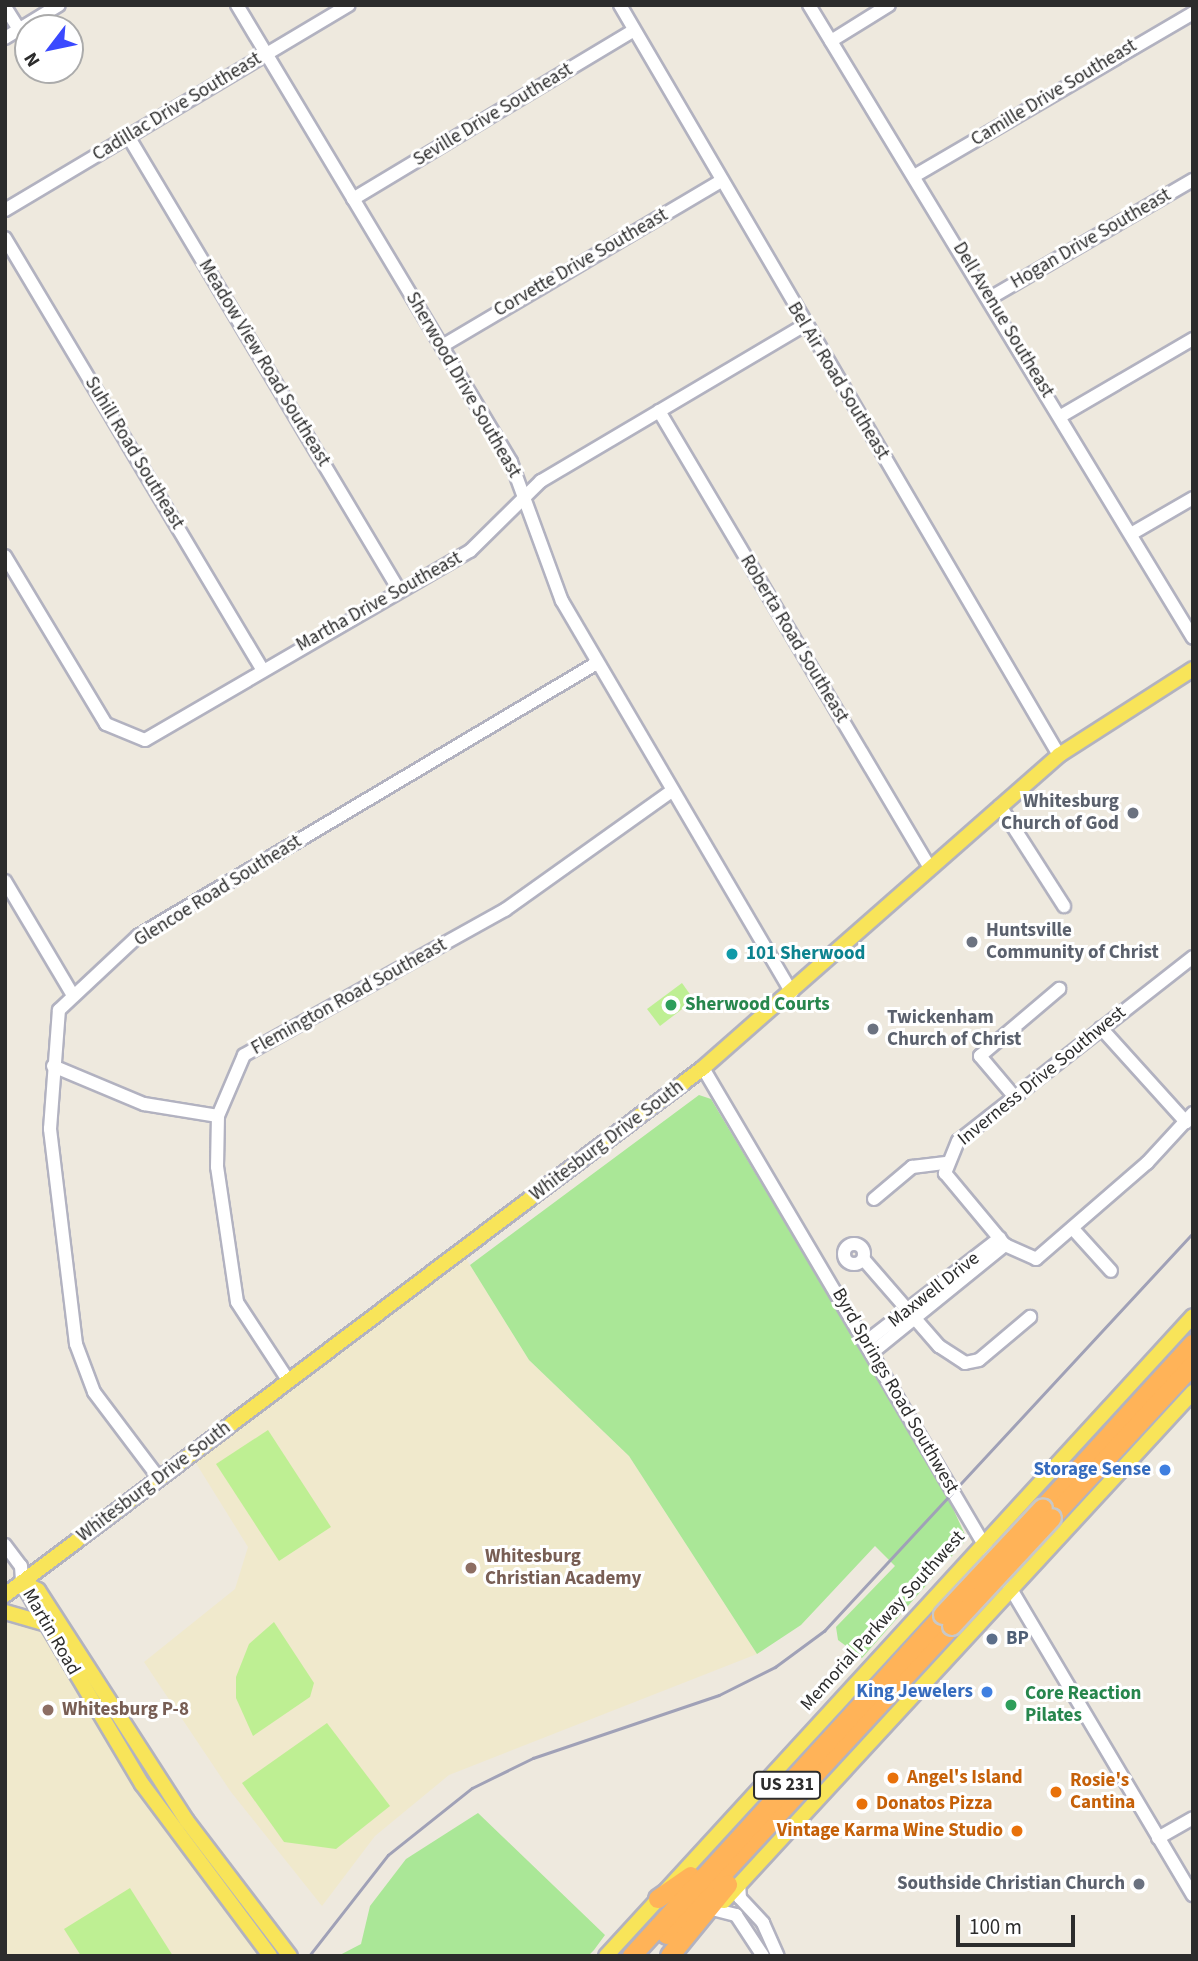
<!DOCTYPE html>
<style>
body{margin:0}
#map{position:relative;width:1198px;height:1961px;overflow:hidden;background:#eee9de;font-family:"Source Sans 3",sans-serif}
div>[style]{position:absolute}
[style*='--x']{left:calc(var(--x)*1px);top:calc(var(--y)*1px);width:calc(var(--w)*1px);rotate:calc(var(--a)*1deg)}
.education>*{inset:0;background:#f0e9cc}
.green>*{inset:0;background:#aae797}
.pitch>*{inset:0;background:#beef93}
.roads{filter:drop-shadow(2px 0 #b2b2c0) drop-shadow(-2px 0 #b2b2c0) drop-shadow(0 2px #b2b2c0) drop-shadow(0 -2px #b2b2c0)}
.minor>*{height:12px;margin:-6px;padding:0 6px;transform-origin:6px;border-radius:6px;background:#fff}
.minor>.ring{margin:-6px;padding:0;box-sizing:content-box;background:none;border:12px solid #fff;border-radius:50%}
.major>*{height:14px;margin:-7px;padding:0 7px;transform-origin:7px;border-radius:7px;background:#f8e459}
.highway>*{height:18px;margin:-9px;padding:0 9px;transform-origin:9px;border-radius:9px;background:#ffb358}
.rail>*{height:2.5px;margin:-1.25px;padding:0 1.25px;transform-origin:1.25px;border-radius:1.25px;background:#a0a1b7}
.bridges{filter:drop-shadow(2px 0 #c8c8c8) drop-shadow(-2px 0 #c8c8c8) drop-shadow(0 2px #c8c8c8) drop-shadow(0 -2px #c8c8c8)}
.highway-bridge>*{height:18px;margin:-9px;padding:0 9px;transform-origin:9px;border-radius:9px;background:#ffb358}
.dots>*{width:19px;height:19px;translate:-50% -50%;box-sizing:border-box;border:4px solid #fff;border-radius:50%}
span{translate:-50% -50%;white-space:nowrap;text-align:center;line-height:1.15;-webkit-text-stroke:6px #fff;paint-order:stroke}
.shield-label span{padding:2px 5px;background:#fff;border:2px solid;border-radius:5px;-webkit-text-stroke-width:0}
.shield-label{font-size:18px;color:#2c2c2c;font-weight:700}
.street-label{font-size:19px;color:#2c2c2c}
.worship-label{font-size:19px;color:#5b616d;font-weight:700}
.right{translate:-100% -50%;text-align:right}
.left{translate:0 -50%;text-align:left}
.culture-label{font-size:19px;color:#0d838f;font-weight:700}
.leisure-label{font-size:19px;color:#27864d;font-weight:700}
.shop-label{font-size:19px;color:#366cbe;font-weight:700}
.education-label{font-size:19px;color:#785e54;font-weight:700}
.service-label{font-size:19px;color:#4e5e75;font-weight:700}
.food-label{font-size:19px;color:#c56008;font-weight:700}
.frame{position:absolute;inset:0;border:7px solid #2c2c2c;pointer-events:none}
.north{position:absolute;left:14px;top:14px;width:70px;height:70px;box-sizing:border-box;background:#fff;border:2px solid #ababab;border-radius:50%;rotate:238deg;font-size:19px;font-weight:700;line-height:28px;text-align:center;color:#2c2c2c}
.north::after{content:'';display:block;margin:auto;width:24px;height:32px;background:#3a49ff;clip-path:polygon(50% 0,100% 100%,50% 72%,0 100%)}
.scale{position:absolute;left:956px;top:1915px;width:119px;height:32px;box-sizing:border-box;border:4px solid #2c2c2c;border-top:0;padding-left:9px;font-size:21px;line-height:24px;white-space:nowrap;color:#2c2c2c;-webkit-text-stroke:5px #fff;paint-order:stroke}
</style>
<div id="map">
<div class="education">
<i style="clip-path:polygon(465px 1257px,529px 1360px,629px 1456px,757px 1654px,449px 1775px,375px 1836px,322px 1906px,231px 1792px,144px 1662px,235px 1589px,248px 1547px,194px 1460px)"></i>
<i style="clip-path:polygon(5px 1615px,39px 1626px,144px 1794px,260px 1956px,5px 1956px)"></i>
</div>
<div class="green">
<i style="clip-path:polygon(699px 1095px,711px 1099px,944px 1489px,967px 1539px,862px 1658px,838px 1640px,836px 1627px,895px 1566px,875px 1546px,801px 1625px,757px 1654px,629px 1456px,529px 1360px,470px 1265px)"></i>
<i style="clip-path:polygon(478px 1813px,605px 1935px,594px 1950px,588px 1956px,338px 1956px,361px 1944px,370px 1906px,406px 1859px)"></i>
</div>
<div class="pitch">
<i style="clip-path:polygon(682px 983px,694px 1000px,660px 1026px,647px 1009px)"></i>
<i style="clip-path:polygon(268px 1430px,331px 1527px,279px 1561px,216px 1464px)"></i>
<i style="clip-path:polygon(274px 1622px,314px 1683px,310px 1697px,253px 1736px,236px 1698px,236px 1677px,249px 1644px)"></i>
<i style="clip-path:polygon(327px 1723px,390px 1806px,336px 1849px,284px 1842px,242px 1783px)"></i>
<i style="clip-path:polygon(130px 1888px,173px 1956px,81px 1956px,64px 1929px)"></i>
</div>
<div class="roads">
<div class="minor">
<i style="--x:237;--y:5;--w:533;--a:59.05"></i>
<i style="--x:511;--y:462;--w:148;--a:69.9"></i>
<i style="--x:562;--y:601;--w:454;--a:59.6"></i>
<i style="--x:620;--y:5;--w:869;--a:59.66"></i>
<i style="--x:809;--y:5;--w:740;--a:58.76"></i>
<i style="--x:5;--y:7;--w:26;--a:58"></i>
<i style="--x:5;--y:38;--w:63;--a:-31.4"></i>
<i style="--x:831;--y:41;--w:68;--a:-31.8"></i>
<i style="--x:128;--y:136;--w:529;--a:59.17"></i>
<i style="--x:916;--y:175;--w:321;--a:-30.3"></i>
<i style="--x:353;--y:199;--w:327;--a:-31"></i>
<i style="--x:5;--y:210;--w:400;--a:-30.8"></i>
<i style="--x:5;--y:238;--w:502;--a:59.19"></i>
<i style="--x:990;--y:298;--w:235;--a:-30.2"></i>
<i style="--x:442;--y:346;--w:324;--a:-30.6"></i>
<i style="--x:659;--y:411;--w:531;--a:59.33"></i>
<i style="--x:1061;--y:416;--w:153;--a:-30.3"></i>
<i style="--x:1131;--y:534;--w:72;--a:-30.1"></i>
<i style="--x:5;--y:556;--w:196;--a:59"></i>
<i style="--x:106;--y:724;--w:42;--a:22.3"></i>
<i style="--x:145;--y:740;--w:376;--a:-30.2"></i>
<i style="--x:470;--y:551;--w:100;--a:-44.6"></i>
<i style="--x:541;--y:481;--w:307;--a:-30.6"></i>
<i style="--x:1000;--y:806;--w:119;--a:57.4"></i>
<i style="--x:5;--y:881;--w:131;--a:59.3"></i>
<i style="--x:1193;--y:957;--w:298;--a:141.9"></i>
<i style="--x:958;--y:1141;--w:35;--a:112"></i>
<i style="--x:945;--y:1173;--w:94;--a:50.2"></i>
<i style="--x:1005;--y:1245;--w:34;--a:24"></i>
<i style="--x:1036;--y:1259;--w:147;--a:-40.9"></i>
<i style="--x:1147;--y:1163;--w:68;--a:-47.4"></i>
<i style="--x:1101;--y:1028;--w:127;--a:47.9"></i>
<i style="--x:53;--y:1066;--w:99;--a:22.7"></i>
<i style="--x:144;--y:1104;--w:75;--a:9.2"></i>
<i style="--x:703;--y:1068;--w:577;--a:59.48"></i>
<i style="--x:1013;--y:1095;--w:51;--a:-130.2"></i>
<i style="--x:980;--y:1056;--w:104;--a:-40.3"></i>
<i style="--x:874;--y:1199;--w:50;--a:-40.1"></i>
<i style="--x:912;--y:1167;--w:34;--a:-7"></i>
<i style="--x:1074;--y:1230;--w:55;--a:47.9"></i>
<i class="ring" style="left:844px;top:1244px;width:8px;height:8px"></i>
<i style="--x:865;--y:1261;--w:113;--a:49"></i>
<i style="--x:939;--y:1346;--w:31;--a:33"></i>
<i style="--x:965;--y:1363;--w:14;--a:-12"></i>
<i style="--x:979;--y:1360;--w:67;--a:-40.1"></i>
<i style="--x:867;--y:1341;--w:168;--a:-37.8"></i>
<i style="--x:874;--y:1351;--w:169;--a:-39"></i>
<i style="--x:288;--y:1380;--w:93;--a:-123.2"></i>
<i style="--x:237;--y:1302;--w:136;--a:-98.4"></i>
<i style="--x:217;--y:1167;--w:51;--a:-88.9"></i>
<i style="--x:218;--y:1116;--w:66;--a:-66.9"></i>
<i style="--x:244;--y:1055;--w:299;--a:-29.1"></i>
<i style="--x:505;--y:910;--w:205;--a:-35.5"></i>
<i style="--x:158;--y:1477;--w:106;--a:-127"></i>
<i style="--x:94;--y:1392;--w:51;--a:-110.6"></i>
<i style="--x:76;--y:1344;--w:217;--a:-96.9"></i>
<i style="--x:50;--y:1129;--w:119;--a:-85.7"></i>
<i style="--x:59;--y:1010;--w:108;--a:-43.1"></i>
<i style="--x:138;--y:936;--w:534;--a:-30.74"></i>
<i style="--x:5;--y:1545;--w:26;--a:53"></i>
<i style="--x:21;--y:1566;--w:16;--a:86"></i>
<i style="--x:1008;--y:1584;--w:362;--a:59.3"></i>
<i style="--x:1158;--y:1838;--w:40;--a:-29.7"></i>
<i style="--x:739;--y:1884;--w:14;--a:86"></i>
<i style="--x:740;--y:1898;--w:34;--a:47"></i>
<i style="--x:763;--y:1923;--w:36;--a:66"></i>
<i style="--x:716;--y:1910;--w:21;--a:14"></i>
<i style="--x:736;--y:1915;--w:49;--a:56.6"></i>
</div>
<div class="major">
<i style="--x:22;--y:1582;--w:18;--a:27"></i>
<i style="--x:38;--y:1590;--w:275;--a:57.2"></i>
<i style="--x:187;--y:1821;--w:170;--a:52.7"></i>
<i style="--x:22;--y:1582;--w:235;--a:59.3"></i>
<i style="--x:142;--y:1784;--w:214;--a:53.3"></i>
<i style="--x:5;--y:1595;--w:875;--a:-37.05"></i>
<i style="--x:703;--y:1068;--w:474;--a:-41.3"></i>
<i style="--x:1059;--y:755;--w:159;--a:-32.7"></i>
<i style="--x:5;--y:1612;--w:40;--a:16"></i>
<i style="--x:724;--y:1901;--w:692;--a:-47.34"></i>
<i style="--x:606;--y:1956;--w:868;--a:-47.47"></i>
</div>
<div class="highway">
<i style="--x:1043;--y:1508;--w:222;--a:-47.6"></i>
<i style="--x:1052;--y:1518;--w:208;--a:-47.3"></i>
<i style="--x:658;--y:1899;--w:40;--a:-34.9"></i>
<i style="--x:667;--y:1935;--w:420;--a:-47.3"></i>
<i style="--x:632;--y:1956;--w:462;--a:-47.6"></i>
<i style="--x:670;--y:1956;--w:92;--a:-50.8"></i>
</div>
</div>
<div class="rail">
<i style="--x:309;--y:1956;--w:128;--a:-52"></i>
<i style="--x:388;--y:1855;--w:107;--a:-38.6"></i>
<i style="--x:472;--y:1788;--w:68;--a:-26.2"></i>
<i style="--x:533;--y:1758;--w:196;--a:-18.7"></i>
<i style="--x:719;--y:1695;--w:63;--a:-26.6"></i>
<i style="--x:775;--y:1667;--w:61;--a:-36.3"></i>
<i style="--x:824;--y:1631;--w:543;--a:-47.17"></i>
</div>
<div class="bridges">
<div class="highway-bridge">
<i style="--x:943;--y:1615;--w:146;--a:-46.9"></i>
<i style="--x:952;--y:1626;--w:147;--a:-47.2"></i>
</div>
</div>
<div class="dots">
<i style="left:1133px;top:813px;background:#6b7280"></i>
<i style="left:972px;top:942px;background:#6b7280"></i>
<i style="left:732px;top:954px;background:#0f9aa8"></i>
<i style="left:671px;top:1005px;background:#2e9e5b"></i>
<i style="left:873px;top:1029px;background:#6b7280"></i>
<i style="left:1165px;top:1470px;background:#3f7fe0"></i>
<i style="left:471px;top:1568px;background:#8d6e63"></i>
<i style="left:992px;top:1639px;background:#5c6f8a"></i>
<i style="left:987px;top:1692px;background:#3f7fe0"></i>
<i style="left:1011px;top:1705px;background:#2e9e5b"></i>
<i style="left:48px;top:1710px;background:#8d6e63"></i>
<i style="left:893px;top:1778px;background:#e8710a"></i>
<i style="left:1056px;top:1792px;background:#e8710a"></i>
<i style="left:862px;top:1804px;background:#e8710a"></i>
<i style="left:1017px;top:1831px;background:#e8710a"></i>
<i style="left:1139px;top:1884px;background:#6b7280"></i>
</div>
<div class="shield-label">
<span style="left:787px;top:1785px">US 231</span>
</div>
<div class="street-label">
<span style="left:1054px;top:93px;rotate:-31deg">Camille Drive Southeast</span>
<span style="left:177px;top:107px;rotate:-31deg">Cadillac Drive Southeast</span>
<span style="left:493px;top:115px;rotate:-31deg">Seville Drive Southeast</span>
<span style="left:1091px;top:239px;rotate:-30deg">Hogan Drive Southeast</span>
<span style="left:581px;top:263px;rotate:-30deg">Corvette Drive Southeast</span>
<span style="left:1003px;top:320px;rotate:59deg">Dell Avenue Southeast</span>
<span style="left:264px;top:363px;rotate:59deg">Meadow View Road Southeast</span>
<span style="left:838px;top:381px;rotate:59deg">Bel Air Road Southeast</span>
<span style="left:463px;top:385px;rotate:60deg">Sherwood Drive Southeast</span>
<span style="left:134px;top:453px;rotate:59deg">Suhill Road Southeast</span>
<span style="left:379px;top:602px;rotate:-29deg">Martha Drive Southeast</span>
<span style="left:794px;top:639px;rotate:59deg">Roberta Road Southeast</span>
<span style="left:218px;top:891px;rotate:-32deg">Glencoe Road Southeast</span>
<span style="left:349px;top:997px;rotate:-29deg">Flemington Road Southeast</span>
<span style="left:1042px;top:1076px;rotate:-39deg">Inverness Drive Southwest</span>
<span style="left:607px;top:1141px;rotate:-37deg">Whitesburg Drive South</span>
<span style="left:934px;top:1290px;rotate:-38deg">Maxwell Drive</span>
<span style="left:895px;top:1391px;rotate:60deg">Byrd Springs Road Southwest</span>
<span style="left:154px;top:1482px;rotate:-37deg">Whitesburg Drive South</span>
<span style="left:883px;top:1621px;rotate:-48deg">Memorial Parkway Southwest</span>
<span style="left:51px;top:1632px;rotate:60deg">Martin Road</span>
</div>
<div class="worship-label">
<span class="right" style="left:1119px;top:813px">Whitesburg<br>Church of God</span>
<span class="left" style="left:986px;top:942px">Huntsville<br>Community of Christ</span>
<span class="left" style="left:887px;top:1029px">Twickenham<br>Church of Christ</span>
<span class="right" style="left:1125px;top:1884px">Southside Christian Church</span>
</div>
<div class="culture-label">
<span class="left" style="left:746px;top:954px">101 Sherwood</span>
</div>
<div class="leisure-label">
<span class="left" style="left:685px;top:1005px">Sherwood Courts</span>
<span class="left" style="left:1025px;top:1705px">Core Reaction<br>Pilates</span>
</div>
<div class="shop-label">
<span class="right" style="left:1151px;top:1470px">Storage Sense</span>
<span class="right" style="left:973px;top:1692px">King Jewelers</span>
</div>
<div class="education-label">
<span class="left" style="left:485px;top:1568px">Whitesburg<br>Christian Academy</span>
<span class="left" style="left:62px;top:1710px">Whitesburg P-8</span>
</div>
<div class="service-label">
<span class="left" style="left:1006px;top:1639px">BP</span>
</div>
<div class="food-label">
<span class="left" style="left:907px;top:1778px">Angel's Island</span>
<span class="left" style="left:1070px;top:1792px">Rosie's<br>Cantina</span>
<span class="left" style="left:876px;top:1804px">Donatos Pizza</span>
<span class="right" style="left:1003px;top:1831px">Vintage Karma Wine Studio</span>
</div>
<div class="frame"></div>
<div class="north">N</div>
<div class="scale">100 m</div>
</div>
